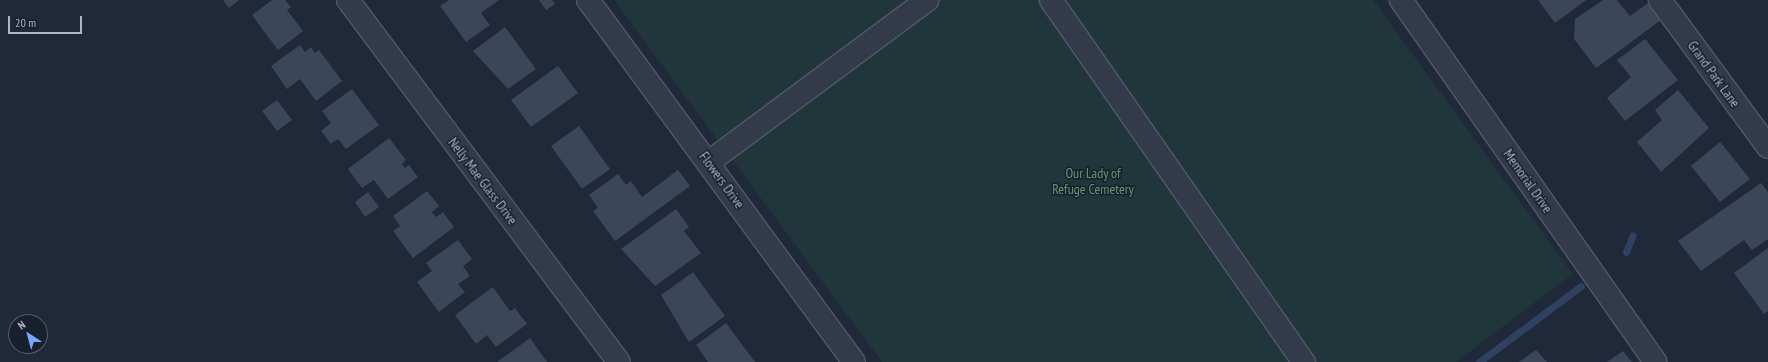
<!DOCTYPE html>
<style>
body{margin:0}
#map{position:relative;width:1768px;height:362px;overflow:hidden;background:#1f2939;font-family:"PT Sans Narrow",sans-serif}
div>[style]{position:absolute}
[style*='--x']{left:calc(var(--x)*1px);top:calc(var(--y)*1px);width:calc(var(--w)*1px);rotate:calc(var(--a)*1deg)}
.green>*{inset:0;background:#21363a}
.stream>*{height:7px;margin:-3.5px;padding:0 3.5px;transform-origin:3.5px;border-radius:3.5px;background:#2f4060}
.building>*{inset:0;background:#3b4659}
.roads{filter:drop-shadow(1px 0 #505867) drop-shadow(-1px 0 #505867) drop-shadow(0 1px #505867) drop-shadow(0 -1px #505867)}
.minor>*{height:22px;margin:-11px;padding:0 11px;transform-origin:11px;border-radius:11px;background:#333b4a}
span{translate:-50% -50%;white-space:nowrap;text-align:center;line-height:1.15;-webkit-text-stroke:3px #18202e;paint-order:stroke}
.street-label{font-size:14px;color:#adb5c6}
.park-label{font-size:14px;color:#639873}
.north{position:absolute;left:8px;top:314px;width:40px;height:40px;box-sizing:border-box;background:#18202e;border:1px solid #545c6b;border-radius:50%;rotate:324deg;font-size:11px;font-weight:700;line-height:16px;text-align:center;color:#adb5c6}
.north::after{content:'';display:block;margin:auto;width:14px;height:18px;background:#79a4ff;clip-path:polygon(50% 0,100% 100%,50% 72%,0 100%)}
.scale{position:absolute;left:8px;top:16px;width:74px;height:18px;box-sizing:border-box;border:2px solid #adb5c6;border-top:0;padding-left:5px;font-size:12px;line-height:14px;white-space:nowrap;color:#adb5c6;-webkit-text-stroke:3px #18202e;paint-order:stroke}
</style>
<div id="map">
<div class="green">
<i style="clip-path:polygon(614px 0,1373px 0,1573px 274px,1456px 362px,882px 362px)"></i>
</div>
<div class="stream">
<i style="--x:1626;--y:252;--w:18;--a:-68"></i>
<i style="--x:1479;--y:362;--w:127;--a:-36.7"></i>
</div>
<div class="building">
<i style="clip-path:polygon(223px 0,239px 0,229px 8px)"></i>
<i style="clip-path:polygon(272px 0,285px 0,291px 7px,287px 10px,303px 31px,278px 50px,252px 15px)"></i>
<i style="clip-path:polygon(449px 0,499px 0,481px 13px,490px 25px,466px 42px,440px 6px)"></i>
<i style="clip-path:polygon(539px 0,552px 0,555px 4px,546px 10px)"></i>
<i style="clip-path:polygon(1538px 0,1586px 0,1555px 23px)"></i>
<i style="clip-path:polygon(1603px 0,1617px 0,1630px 16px,1648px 3px,1661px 20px,1596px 68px,1574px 39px,1575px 19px)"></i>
<i style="clip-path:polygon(505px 27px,536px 69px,508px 89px,473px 51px)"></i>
<i style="clip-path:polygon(1645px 39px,1678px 80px,1625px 121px,1607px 98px,1631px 77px,1617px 60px)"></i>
<i style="clip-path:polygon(300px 45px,305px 52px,311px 47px,315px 53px,319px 50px,342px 81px,316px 101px,300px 79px,287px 89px,271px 66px)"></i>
<i style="clip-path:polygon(558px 66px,578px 93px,531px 127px,511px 100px)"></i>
<i style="clip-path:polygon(352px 89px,379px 125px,346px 149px,338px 139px,331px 144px,321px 131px,331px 123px,322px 111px)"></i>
<i style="clip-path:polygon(1678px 90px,1709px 128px,1661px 172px,1637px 142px,1662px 120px,1655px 110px)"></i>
<i style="clip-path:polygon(277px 100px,292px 120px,277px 131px,262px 111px)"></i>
<i style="clip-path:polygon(579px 126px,610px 169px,582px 189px,551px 146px)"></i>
<i style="clip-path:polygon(389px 138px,406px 160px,402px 164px,405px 168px,409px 165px,418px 177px,388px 199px,374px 180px,362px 188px,348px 169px)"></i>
<i style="clip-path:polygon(1720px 142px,1750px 179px,1720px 202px,1691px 166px)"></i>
<i style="clip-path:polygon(678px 170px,690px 186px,615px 241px,593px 211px,598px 208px,589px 195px,618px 174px,626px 185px,631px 181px,642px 197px)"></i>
<i style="clip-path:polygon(1761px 183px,1768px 192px,1768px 239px,1752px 250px,1744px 240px,1701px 271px,1678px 241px)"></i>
<i style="clip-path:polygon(427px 191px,439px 206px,432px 212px,436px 217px,443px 212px,454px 227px,413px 258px,393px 231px,400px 226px,393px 216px)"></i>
<i style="clip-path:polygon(368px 192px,379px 207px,365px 217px,355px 202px)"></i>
<i style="clip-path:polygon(676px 209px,689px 227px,684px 231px,701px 253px,655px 286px,621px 249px)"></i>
<i style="clip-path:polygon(458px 240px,472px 259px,463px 266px,470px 276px,458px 284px,465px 292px,439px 312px,417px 282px,432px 271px,426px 263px)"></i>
<i style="clip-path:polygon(1768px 248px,1768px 311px,1764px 314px,1734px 273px)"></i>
<i style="clip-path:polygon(693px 272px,725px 316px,689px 342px,661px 295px)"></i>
<i style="clip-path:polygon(493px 287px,510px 311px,515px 308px,527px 324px,496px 347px,487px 335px,476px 344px,455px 315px)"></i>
<i style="clip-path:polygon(726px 323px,755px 362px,708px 362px,696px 345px)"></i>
<i style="clip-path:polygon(530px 338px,547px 362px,497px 362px)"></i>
<i style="clip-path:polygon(1536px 350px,1547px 362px,1519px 362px)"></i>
<i style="clip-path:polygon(1623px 351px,1632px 362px,1607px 362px)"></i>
</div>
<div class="roads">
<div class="minor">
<i style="--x:348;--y:0;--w:452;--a:53.2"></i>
<i style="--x:588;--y:0;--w:449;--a:53.7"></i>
<i style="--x:1051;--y:0;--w:442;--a:55.1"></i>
<i style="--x:1401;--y:0;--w:442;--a:54.9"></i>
<i style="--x:1660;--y:0;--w:182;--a:53.7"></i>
<i style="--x:709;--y:162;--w:272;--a:-36.6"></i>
</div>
</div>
<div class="street-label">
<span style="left:1714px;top:74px;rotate:54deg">Grand Park Lane</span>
<span style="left:722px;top:180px;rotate:54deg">Flowers Drive</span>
<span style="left:483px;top:181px;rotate:53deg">Nelly Mae Glass Drive</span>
<span style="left:1528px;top:181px;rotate:55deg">Memorial Drive</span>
</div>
<div class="park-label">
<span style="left:1093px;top:181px">Our Lady of<br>Refuge Cemetery</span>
</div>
<div class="north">N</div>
<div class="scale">20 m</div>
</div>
